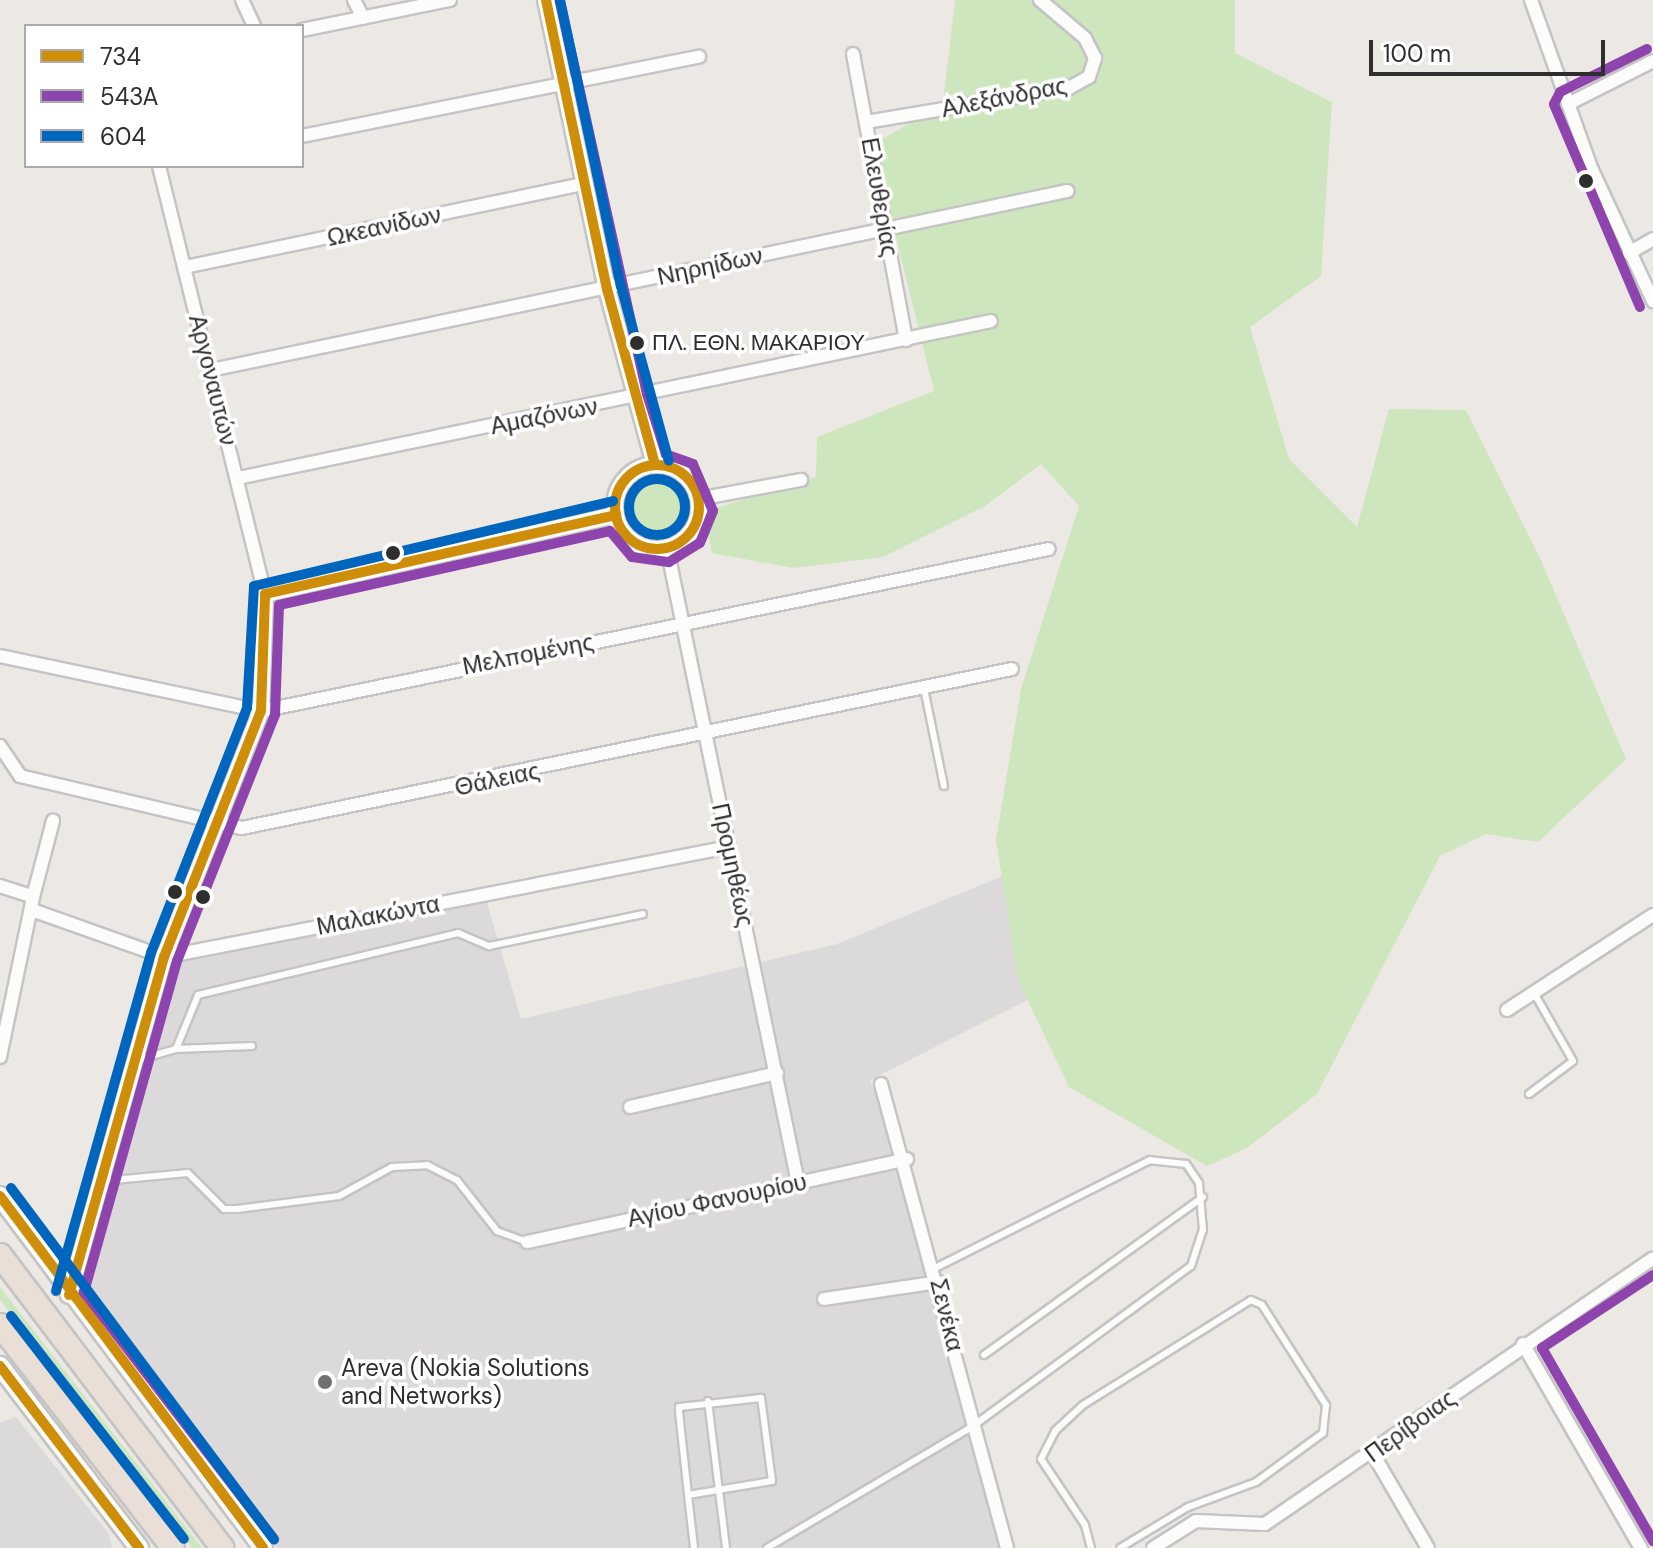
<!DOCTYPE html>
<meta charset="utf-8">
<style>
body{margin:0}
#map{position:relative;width:1653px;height:1548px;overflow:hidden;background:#ece8e4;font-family:"DM Sans",sans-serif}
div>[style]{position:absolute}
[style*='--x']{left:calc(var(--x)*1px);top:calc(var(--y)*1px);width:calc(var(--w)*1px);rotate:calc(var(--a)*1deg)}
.industrial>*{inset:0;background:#dcd9db}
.green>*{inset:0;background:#cee6be}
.round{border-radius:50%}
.roads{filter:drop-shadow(2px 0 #c5c4c5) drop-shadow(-2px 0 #c5c4c5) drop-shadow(0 2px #c5c4c5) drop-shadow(0 -2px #c5c4c5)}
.service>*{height:6px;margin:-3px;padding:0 3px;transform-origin:3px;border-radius:3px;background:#fcfcfb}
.minor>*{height:12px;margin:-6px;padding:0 6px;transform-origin:6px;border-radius:6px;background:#fcfcfb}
.tertiary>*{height:16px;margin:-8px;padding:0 8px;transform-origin:8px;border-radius:8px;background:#fcfcfb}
.tertiary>.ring{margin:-8px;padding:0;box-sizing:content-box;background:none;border:16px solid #fcfcfb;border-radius:50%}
.secondary>*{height:18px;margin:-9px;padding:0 9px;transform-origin:9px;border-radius:9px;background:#fcfcfb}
.motorway>*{height:22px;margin:-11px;padding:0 11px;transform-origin:11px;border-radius:11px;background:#eadfd6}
.bus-1>*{height:10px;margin:-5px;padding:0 5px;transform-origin:5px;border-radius:5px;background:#cf8e09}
.bus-1>.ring{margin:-5px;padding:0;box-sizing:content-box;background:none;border:10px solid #cf8e09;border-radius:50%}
.bus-2>*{height:10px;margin:-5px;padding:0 5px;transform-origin:5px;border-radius:5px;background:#8e44ad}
.bus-3>*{height:10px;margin:-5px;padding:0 5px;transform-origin:5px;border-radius:5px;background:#0065bd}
.bus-3>.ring{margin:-5px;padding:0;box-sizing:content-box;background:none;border:10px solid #0065bd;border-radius:50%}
.dots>*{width:22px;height:22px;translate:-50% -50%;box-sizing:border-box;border:4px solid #fff;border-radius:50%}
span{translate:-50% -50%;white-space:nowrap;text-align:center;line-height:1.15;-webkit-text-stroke:7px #fff;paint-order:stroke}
.bus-label{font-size:22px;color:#2e2e2e}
.left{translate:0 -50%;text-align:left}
.street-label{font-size:24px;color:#2e2e2e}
.poi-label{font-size:24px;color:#2e2e2e}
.legend{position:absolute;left:24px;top:24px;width:280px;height:144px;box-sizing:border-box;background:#fff;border:2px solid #ababab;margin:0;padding:10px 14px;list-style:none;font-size:24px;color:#2e2e2e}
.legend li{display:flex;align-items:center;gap:16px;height:40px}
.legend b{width:40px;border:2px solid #ababab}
.scale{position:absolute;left:1369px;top:40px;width:236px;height:36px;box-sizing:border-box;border:4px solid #2e2e2e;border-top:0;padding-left:10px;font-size:24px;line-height:28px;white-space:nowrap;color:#2e2e2e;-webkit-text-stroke:6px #fff;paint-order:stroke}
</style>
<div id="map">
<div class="industrial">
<i style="clip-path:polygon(1020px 869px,1045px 991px,870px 1080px,905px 1177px,999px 1548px,277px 1548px,65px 1274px,155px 952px,483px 889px,521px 1019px,837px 944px)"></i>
<i style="clip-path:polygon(16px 1417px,109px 1534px,112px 1548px,0 1548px,0 1423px)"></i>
</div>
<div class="green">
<i style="clip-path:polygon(955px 0,1235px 0,1235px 53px,1332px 102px,1321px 276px,1250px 327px,1289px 459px,1357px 527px,1389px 409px,1466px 410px,1540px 558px,1626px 759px,1538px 842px,1486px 834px,1440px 856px,1317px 1094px,1247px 1148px,1207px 1166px,1069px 1087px,1018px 980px,996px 840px,1021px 689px,1079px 506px,1041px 464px,985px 506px,883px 557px,793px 568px,712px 553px,704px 512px,816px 477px,817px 437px,934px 391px,873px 145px,943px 103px)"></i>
<i class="round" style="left:625px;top:474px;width:66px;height:66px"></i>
<i style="clip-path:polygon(0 1287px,202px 1548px,192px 1548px,0 1300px)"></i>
</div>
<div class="roads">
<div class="service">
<i style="--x:924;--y:688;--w:100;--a:78.5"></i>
<i style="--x:176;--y:1049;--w:76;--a:-2.3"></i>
<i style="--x:137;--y:1060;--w:41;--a:-15.8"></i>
<i style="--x:176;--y:1049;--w:58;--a:-67.8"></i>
<i style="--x:198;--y:995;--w:267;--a:-13.4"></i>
<i style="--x:458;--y:933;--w:34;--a:23"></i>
<i style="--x:489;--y:946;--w:157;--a:-11.7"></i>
<i style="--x:1529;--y:1094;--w:55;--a:-36.9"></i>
<i style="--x:1573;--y:1061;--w:78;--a:-119.8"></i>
<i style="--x:103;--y:1181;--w:85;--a:-5.4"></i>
<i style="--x:188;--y:1173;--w:51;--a:45"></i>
<i style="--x:224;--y:1209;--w:13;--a:0"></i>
<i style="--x:237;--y:1209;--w:103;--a:-7.3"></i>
<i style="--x:339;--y:1196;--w:60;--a:-28.7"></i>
<i style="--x:392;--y:1167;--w:35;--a:-3"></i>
<i style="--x:427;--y:1165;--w:34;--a:27"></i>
<i style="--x:457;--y:1180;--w:65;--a:51.9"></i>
<i style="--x:497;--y:1231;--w:32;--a:20"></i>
<i style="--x:984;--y:1355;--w:270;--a:-35.8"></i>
<i style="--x:708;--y:1401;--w:148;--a:83"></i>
<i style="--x:688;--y:1495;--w:85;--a:-9.5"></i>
<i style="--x:772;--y:1481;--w:84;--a:-97.5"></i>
<i style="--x:761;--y:1398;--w:82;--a:173.7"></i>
<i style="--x:679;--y:1407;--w:5;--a:90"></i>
<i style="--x:679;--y:1412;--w:83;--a:83.8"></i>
<i style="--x:688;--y:1495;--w:53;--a:83.5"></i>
<i style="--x:767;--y:1548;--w:239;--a:-30.6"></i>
<i style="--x:973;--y:1426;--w:270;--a:-36.3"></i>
<i style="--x:1191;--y:1266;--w:38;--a:-72"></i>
<i style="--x:1203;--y:1230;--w:47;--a:-94.9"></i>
<i style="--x:1199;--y:1183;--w:23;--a:-124"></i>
<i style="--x:1186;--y:1164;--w:36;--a:-174"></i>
<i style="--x:1150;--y:1160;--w:241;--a:153.3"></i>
<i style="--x:1091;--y:1548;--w:24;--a:-105"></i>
<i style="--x:1085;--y:1525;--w:79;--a:-123.7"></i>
<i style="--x:1041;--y:1459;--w:31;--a:-63"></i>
<i style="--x:1055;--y:1431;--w:38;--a:-43"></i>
<i style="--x:1083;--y:1405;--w:198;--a:-32"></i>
<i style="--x:1251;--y:1300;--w:12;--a:24"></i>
<i style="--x:1262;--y:1305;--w:119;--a:57.4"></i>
<i style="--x:1326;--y:1405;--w:28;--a:96"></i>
<i style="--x:1323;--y:1433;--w:83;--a:143.8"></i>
<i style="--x:1256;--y:1482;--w:72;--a:159.8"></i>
<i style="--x:1188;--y:1507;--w:79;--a:148.9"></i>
</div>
<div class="minor">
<i style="--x:242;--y:0;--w:29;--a:65"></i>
<i style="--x:354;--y:0;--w:20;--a:63"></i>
<i style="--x:1531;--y:0;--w:181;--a:70.3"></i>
<i style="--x:1592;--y:170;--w:145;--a:65"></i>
<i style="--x:302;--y:30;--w:151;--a:-11.5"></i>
<i style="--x:853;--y:54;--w:291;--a:79.5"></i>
<i style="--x:1568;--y:104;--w:95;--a:-26.8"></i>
<i style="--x:866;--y:122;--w:206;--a:-9.5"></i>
<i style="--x:1069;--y:88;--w:23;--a:-29"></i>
<i style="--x:1089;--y:77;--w:20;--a:-72"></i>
<i style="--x:1095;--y:58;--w:22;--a:-117"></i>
<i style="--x:1085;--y:38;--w:59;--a:-139.8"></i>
<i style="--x:302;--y:136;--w:405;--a:-11.3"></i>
<i style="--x:159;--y:166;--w:441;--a:76.1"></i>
<i style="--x:1629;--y:253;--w:28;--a:-30"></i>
<i style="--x:185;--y:267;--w:407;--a:-11.8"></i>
<i style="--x:211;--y:370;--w:875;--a:-11.81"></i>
<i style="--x:238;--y:478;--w:769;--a:-11.78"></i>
<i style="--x:698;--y:499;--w:105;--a:-10.5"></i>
<i style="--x:667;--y:548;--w:648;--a:78.34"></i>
<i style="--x:0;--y:656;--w:267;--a:11.9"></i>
<i style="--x:261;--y:711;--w:804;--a:-11.62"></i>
<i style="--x:0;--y:746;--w:36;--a:56"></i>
<i style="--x:20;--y:776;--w:228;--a:13.2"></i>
<i style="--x:242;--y:828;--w:786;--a:-11.67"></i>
<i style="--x:0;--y:886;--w:35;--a:18"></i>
<i style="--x:33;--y:897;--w:79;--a:-75.3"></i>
<i style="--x:32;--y:910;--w:140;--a:19.6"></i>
<i style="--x:164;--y:957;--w:576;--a:-11.02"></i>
<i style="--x:1507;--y:1010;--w:174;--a:-33.1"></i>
<i style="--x:0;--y:1057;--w:163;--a:-78.3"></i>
<i style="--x:881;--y:1084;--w:481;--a:74.8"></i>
<i style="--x:630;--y:1107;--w:151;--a:-13"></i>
<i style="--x:527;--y:1242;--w:389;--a:-12.3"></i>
<i style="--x:824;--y:1299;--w:116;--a:-8.4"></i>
<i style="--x:1523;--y:1344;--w:236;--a:60"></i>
<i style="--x:1373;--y:1454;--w:109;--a:59.7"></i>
<i style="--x:1153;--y:1548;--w:51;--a:-32.1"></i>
<i style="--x:1196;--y:1521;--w:69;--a:2.5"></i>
<i style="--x:1265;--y:1524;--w:470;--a:-34.4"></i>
</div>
<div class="tertiary">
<i style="--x:546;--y:0;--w:295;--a:78.1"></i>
<i style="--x:607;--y:289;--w:182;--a:74.7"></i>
<i class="ring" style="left:615px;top:465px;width:68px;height:68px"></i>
<i style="--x:69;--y:1295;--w:351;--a:-74.3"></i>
<i style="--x:164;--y:957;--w:264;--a:-68.5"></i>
<i style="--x:261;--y:711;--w:117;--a:-88"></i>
<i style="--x:265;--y:594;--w:360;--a:-12.7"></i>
</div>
<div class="secondary">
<i style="--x:0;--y:1196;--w:439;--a:53.2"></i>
<i style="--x:0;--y:1366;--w:229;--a:52.6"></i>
</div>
<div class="motorway">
<i style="--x:0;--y:1255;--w:368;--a:52.8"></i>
<i style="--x:0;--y:1325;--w:282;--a:52.2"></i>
</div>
</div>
<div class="bus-1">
<i style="--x:546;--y:0;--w:295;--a:78.1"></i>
<i style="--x:607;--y:289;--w:182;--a:74.7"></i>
<i class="ring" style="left:615px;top:465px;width:74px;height:74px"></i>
<i style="--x:265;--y:594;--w:360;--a:-12.7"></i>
<i style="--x:0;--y:1196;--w:439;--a:53.2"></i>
<i style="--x:69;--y:1295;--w:351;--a:-74.3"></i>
<i style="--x:164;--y:957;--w:264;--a:-68.5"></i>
<i style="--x:261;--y:711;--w:117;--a:-88"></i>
<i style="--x:0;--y:1366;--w:229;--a:52.6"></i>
</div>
<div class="bus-2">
<i style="--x:1640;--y:307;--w:220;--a:-113"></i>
<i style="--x:1554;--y:104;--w:13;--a:-63"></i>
<i style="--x:1560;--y:92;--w:97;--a:-26.3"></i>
<i style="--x:1653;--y:1275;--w:133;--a:146.7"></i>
<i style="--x:1542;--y:1348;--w:223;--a:60.1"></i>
<i style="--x:274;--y:1539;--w:312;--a:-127.6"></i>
<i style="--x:84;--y:1292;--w:344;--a:-74.3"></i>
<i style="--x:177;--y:961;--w:265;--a:-68.3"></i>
<i style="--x:275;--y:715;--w:110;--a:-87.9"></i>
<i style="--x:279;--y:605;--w:339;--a:-12.6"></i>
<i style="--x:610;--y:531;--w:34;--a:50"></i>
<i style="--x:632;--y:557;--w:37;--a:8"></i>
<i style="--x:669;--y:562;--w:36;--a:-32"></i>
<i style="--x:700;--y:543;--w:35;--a:-68"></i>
<i style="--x:713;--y:511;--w:51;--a:-113.1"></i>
<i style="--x:693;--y:464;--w:29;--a:-160"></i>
<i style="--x:666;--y:454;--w:63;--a:-107.6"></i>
<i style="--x:647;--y:394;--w:403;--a:-102.5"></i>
</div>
<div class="bus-3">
<i style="--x:560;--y:0;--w:292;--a:78"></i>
<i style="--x:621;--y:286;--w:181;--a:74.7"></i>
<i class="ring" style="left:629px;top:479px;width:46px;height:46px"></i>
<i style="--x:11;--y:1188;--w:439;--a:53.2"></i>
<i style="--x:56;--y:1291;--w:351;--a:-74.3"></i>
<i style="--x:151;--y:953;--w:263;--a:-68.6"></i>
<i style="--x:247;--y:708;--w:122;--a:-86.7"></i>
<i style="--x:254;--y:586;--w:369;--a:-13.3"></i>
<i style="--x:11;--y:1316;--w:282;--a:52.2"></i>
</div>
<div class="dots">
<i style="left:1586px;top:181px;background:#2e2e2e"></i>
<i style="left:637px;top:343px;background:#2e2e2e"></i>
<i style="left:393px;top:553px;background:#2e2e2e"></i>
<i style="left:175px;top:892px;background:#2e2e2e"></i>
<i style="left:203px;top:897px;background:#2e2e2e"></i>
<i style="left:325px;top:1382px;background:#706f6e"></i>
</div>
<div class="bus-label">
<span class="left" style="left:652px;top:343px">ΠΛ. ΕΘΝ. ΜΑΚΑΡΙΟΥ</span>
</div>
<div class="street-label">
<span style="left:1004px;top:97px;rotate:-11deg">Αλεξάνδρας</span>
<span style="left:880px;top:197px;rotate:80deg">Ελευθερίας</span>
<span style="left:384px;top:226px;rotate:-12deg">Ωκεανίδων</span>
<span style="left:710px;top:266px;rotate:-12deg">Νηρηίδων</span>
<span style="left:213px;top:380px;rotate:76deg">Αργοναυτών</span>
<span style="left:544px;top:416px;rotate:-11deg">Αμαζόνων</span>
<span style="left:528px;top:654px;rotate:-11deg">Μελπομένης</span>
<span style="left:497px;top:779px;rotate:-12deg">Θάλειας</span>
<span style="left:733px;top:865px;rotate:78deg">Προμηθέως</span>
<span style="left:378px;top:915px;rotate:-11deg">Μαλακώντα</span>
<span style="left:717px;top:1200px;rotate:-12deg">Αγίου Φανουρίου</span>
<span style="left:947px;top:1315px;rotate:76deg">Σενέκα</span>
<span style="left:1410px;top:1426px;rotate:-36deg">Περίβοιας</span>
</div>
<div class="poi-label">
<span class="left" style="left:341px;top:1382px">Areva (Nokia Solutions<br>and Networks)</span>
</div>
<ul class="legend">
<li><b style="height:10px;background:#cf8e09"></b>734</li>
<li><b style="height:10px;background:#8e44ad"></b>543A</li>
<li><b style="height:10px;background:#0065bd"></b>604</li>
</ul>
<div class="scale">100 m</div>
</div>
